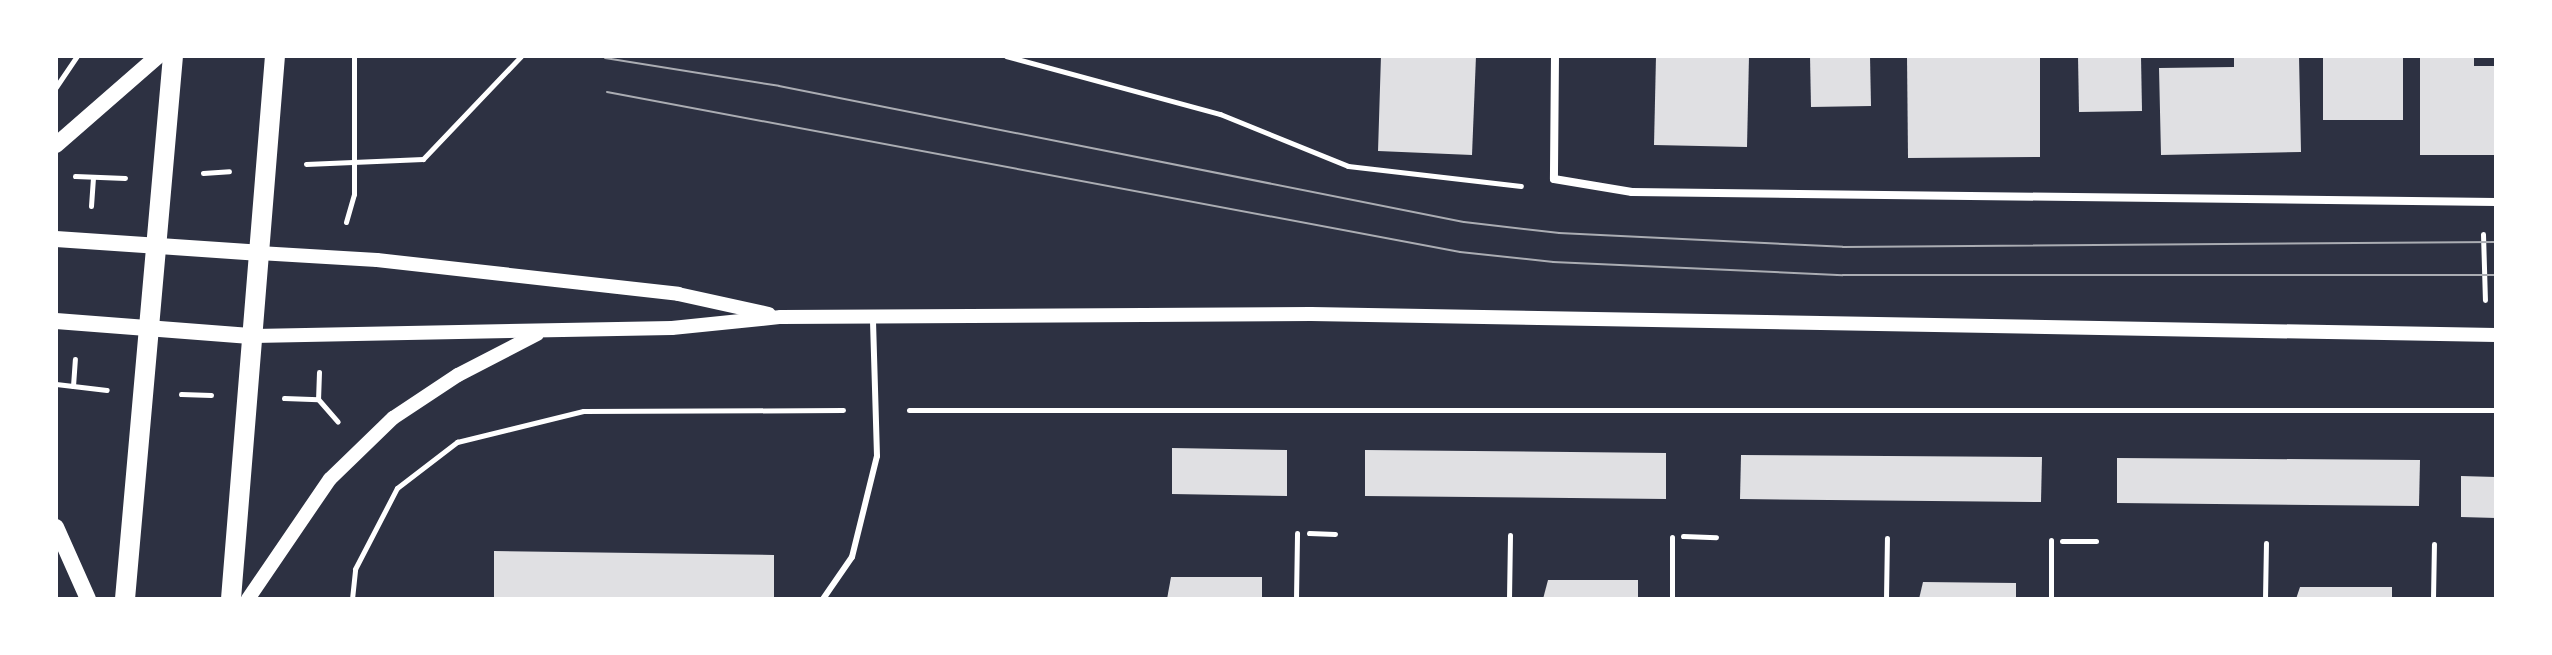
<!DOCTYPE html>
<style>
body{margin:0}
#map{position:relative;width:2552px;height:655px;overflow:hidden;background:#2d3142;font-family:"Roboto Condensed",sans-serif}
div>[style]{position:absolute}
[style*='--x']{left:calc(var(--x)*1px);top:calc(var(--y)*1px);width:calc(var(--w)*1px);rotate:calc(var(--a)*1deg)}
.building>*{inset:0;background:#e0e0e3}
.path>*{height:5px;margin:-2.5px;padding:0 2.5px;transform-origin:2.5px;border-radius:2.5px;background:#fff}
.service>*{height:6px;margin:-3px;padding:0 3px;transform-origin:3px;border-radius:3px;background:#fff}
.minor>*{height:8px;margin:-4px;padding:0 4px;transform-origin:4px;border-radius:4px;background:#fff}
.tertiary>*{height:14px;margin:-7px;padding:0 7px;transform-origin:7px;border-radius:7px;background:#fff}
.secondary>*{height:16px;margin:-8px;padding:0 8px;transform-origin:8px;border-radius:8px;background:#fff}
.primary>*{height:20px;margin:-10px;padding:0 10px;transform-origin:10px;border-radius:10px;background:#fff}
.tram>*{height:2px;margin:-1px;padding:0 1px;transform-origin:1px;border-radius:1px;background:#abadb3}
span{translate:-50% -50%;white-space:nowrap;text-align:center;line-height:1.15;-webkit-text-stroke:6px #fff;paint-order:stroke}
.frame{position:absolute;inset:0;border:58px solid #fff;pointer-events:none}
</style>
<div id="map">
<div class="building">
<i style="clip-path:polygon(1381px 56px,1476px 56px,1472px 155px,1378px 151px)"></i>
<i style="clip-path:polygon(1656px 56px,1749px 56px,1747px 147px,1654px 145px)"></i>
<i style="clip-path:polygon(1810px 56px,1870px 56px,1871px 106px,1811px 107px)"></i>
<i style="clip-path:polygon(1907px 56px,2040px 56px,2040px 157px,1908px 158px)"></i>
<i style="clip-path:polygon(2078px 56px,2141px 56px,2142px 111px,2079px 112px)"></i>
<i style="clip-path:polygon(2234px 56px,2299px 56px,2301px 152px,2161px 155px,2159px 68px,2234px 67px)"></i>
<i style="clip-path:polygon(2323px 56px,2403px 56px,2403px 120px,2323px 120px)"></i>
<i style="clip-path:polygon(2420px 56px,2474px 56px,2474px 66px,2496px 66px,2496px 155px,2420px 155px)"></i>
<i style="clip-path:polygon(1172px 448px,1287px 450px,1287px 496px,1172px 494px)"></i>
<i style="clip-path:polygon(1365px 450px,1666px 453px,1666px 499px,1365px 496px)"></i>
<i style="clip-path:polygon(1741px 455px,2042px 457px,2041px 502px,1740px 499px)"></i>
<i style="clip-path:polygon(2117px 458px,2420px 460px,2419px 506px,2117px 503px)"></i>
<i style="clip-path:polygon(2461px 476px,2496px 477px,2496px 518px,2461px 517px)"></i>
<i style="clip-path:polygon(494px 551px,774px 555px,774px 599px,494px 599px)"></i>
<i style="clip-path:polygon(1171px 577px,1262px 577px,1262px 599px,1167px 599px)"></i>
<i style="clip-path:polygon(1548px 580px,1638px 580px,1638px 599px,1543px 599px)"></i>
<i style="clip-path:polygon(1923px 582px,2016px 583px,2016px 599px,1919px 599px)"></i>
<i style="clip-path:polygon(2300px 587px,2392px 587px,2392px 599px,2296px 599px)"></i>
</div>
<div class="path">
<i style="--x:1006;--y:56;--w:222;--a:15.2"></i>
<i style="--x:1220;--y:114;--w:138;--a:22.1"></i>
<i style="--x:1348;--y:166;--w:174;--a:6.6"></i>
<i style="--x:56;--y:87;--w:37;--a:-56"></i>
<i style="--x:306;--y:164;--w:117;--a:-2.4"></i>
<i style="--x:423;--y:159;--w:142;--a:-46.4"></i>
<i style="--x:203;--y:173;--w:26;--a:-4"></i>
<i style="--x:75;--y:176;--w:50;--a:2.3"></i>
<i style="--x:91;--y:206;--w:27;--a:-86"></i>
<i style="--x:346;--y:222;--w:29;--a:-74"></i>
<i style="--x:354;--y:194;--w:138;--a:-90"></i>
<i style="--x:2483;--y:234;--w:66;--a:88.3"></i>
<i style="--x:319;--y:372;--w:27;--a:92"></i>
<i style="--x:318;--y:399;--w:30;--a:49"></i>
<i style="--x:56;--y:384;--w:51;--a:6.7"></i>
<i style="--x:73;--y:386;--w:27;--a:-86"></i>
<i style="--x:181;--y:394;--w:30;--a:2"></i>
<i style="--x:284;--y:398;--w:34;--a:2"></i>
<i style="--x:909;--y:410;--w:1587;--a:0"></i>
<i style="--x:1309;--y:533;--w:26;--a:2"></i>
<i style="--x:1683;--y:536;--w:33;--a:2"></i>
<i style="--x:2062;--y:541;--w:34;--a:0"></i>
<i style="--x:352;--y:599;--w:30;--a:-84"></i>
<i style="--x:355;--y:569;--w:91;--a:-62.6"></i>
<i style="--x:397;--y:488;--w:76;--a:-37.5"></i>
<i style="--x:457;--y:442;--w:130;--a:-13.8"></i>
<i style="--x:583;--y:411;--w:260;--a:-0.2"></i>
<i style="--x:1296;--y:599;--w:66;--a:-89.1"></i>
<i style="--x:1509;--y:599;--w:64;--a:-89.1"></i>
<i style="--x:1672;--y:599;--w:62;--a:-90"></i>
<i style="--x:1886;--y:599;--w:61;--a:-89.1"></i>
<i style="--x:2051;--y:599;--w:59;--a:-90"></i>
<i style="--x:2265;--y:599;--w:56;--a:-89"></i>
<i style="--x:2433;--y:599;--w:55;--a:-89"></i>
</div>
<div class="service">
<i style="--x:823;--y:599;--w:51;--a:-55.4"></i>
<i style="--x:852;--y:557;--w:104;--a:-76.1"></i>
<i style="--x:877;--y:456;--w:138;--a:-91.7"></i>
</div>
<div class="minor">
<i style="--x:1555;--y:56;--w:123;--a:90.5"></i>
<i style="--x:1554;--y:179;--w:79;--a:9.5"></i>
<i style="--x:1632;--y:192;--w:864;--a:0.66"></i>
</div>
<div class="tertiary">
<i style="--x:259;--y:253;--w:118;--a:3.4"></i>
<i style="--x:377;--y:260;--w:303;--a:6.4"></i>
<i style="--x:678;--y:294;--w:93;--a:12.4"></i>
<i style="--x:253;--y:336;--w:419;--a:-1.1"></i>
<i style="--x:672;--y:328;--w:110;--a:-5.8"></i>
<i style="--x:781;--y:317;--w:530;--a:-0.32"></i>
<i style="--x:1311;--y:314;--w:1185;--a:1.02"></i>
<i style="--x:248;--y:599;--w:145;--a:-55.7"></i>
<i style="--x:330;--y:479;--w:88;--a:-44.1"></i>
<i style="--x:393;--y:418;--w:78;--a:-33.5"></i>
<i style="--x:458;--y:375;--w:89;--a:-27.4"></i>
</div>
<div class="secondary">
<i style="--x:56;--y:145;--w:135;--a:-41.1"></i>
<i style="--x:56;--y:239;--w:203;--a:3.9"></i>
<i style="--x:56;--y:321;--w:198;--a:4.4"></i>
<i style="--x:56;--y:527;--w:79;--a:66"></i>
</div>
<div class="primary">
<i style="--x:125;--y:599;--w:545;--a:-84.95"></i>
<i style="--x:231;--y:599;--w:545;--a:-85.37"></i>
</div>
<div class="tram">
<i style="--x:605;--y:58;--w:176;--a:9.1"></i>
<i style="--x:779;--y:86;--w:698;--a:11.23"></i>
<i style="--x:1464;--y:222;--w:96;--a:6.6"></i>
<i style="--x:1559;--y:233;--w:284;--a:2.8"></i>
<i style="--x:1843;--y:247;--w:653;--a:-0.44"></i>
<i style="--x:607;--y:92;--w:868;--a:10.62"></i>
<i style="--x:1460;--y:252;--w:94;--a:6.1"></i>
<i style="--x:1553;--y:262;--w:290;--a:2.6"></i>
<i style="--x:1843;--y:275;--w:653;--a:0"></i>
</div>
<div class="frame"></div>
</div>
